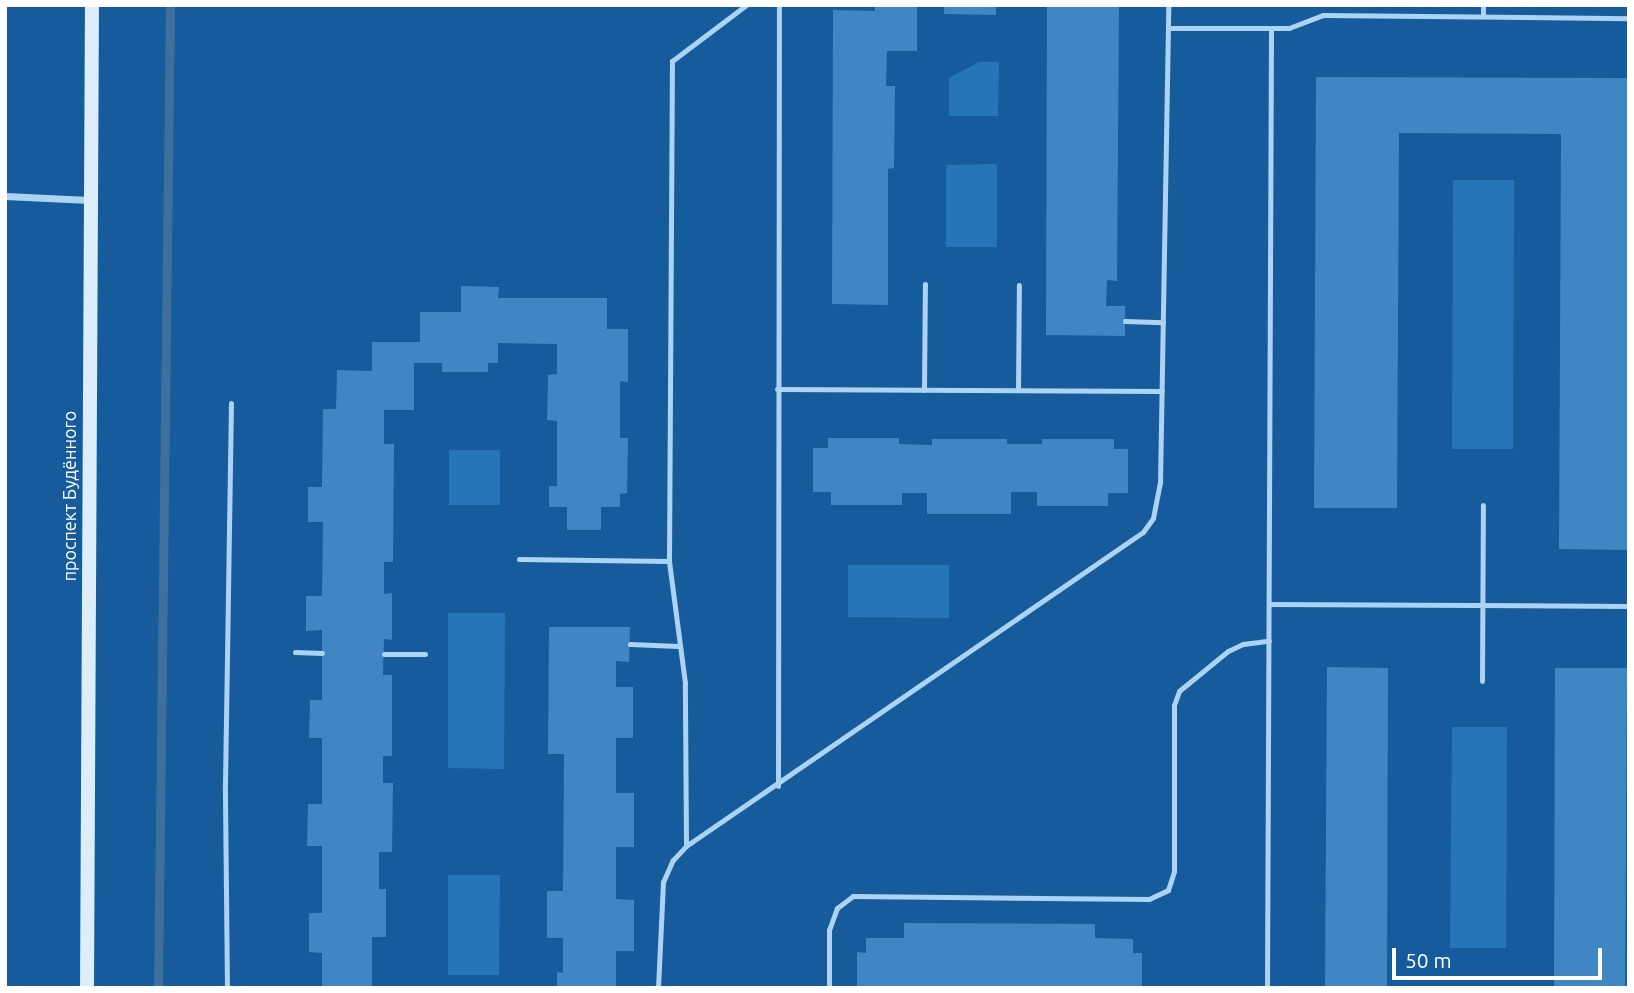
<!DOCTYPE html>
<meta charset="utf-8">
<style>
body{margin:0}
#map{position:relative;width:1634px;height:993px;overflow:hidden;background:#165c9d;font-family:Ubuntu,sans-serif}
div>[style]{position:absolute}
[style*='--x']{left:calc(var(--x)*1px);top:calc(var(--y)*1px);width:calc(var(--w)*1px);rotate:calc(var(--a)*1deg)}
.green>*{inset:0;background:#2675b9}
.stream>*{height:9px;margin:-4.5px;padding:0 4.5px;transform-origin:4.5px;border-radius:4.5px;background:#3e6f9d}
.building>*{inset:0;background:#3f86c3}
.lane>*{height:5px;margin:-2.5px;padding:0 2.5px;transform-origin:2.5px;border-radius:2.5px;background:#add3f3}
.street>*{height:7px;margin:-3.5px;padding:0 3.5px;transform-origin:3.5px;border-radius:3.5px;background:#add3f3}
.secondary>*{height:14px;margin:-7px;padding:0 7px;transform-origin:7px;border-radius:7px;background:#dcedfc}
span{translate:-50% -50%;white-space:nowrap;text-align:center;line-height:1.15;-webkit-text-stroke:5px #165c9d;paint-order:stroke}
.street-label{font-size:18px;color:#fff}
.frame{position:absolute;inset:0;border:7px solid #fff;pointer-events:none}
.scale{position:absolute;left:1392px;top:948px;width:210px;height:32px;box-sizing:border-box;border:4px solid #fff;border-top:0;padding-left:9px;font-size:21px;line-height:24px;white-space:nowrap;color:#fff;-webkit-text-stroke:5px #165c9d;paint-order:stroke}
</style>
<div id="map">
<div class="green">
<i style="clip-path:polygon(979px 62px,999px 62px,998px 116px,949px 116px,949px 78px)"></i>
<i style="clip-path:polygon(997px 164px,997px 247px,946px 247px,946px 165px)"></i>
<i style="clip-path:polygon(1453px 180px,1514px 180px,1513px 449px,1452px 449px)"></i>
<i style="clip-path:polygon(449px 450px,500px 450px,500px 505px,449px 505px)"></i>
<i style="clip-path:polygon(848px 565px,949px 565px,949px 618px,848px 617px)"></i>
<i style="clip-path:polygon(448px 613px,505px 613px,504px 769px,448px 768px)"></i>
<i style="clip-path:polygon(1452px 727px,1507px 727px,1506px 948px,1450px 948px)"></i>
<i style="clip-path:polygon(448px 875px,500px 875px,499px 975px,448px 975px)"></i>
</div>
<div class="stream">
<i style="--x:158;--y:988;--w:983;--a:-89.3"></i>
</div>
<div class="building">
<i style="clip-path:polygon(875px 5px,917px 5px,917px 51px,887px 51px,886px 86px,895px 86px,894px 168px,888px 169px,888px 305px,832px 304px,833px 10px,875px 11px)"></i>
<i style="clip-path:polygon(944px 5px,996px 5px,996px 15px,944px 14px)"></i>
<i style="clip-path:polygon(1047px 5px,1119px 5px,1117px 281px,1107px 280px,1106px 306px,1125px 306px,1125px 336px,1046px 335px)"></i>
<i style="clip-path:polygon(1316px 77px,1629px 78px,1629px 550px,1559px 549px,1561px 134px,1399px 133px,1397px 508px,1314px 508px)"></i>
<i style="clip-path:polygon(461px 286px,499px 287px,498px 298px,607px 298px,607px 329px,628px 329px,628px 382px,620px 381px,620px 438px,628px 438px,627px 493px,620px 494px,620px 507px,601px 507px,601px 530px,567px 530px,567px 507px,549px 507px,549px 486px,557px 486px,557px 421px,547px 420px,548px 375px,557px 374px,557px 344px,498px 343px,498px 363px,488px 363px,488px 372px,442px 372px,442px 363px,414px 363px,414px 410px,384px 410px,384px 444px,394px 444px,393px 562px,384px 562px,384px 594px,392px 593px,392px 640px,384px 639px,383px 675px,392px 675px,392px 756px,383px 756px,383px 783px,393px 783px,392px 852px,379px 852px,379px 889px,386px 889px,386px 937px,372px 937px,372px 988px,322px 988px,322px 953px,309px 952px,309px 913px,322px 913px,322px 846px,307px 846px,308px 804px,322px 804px,322px 738px,309px 738px,310px 700px,322px 700px,322px 630px,306px 631px,306px 596px,322px 596px,323px 522px,308px 522px,308px 487px,322px 487px,323px 409px,336px 409px,337px 370px,372px 371px,372px 342px,420px 342px,420px 312px,461px 312px)"></i>
<i style="clip-path:polygon(828px 438px,899px 438px,899px 444px,932px 445px,932px 439px,1007px 439px,1007px 444px,1042px 444px,1042px 439px,1114px 439px,1114px 449px,1128px 449px,1128px 493px,1108px 493px,1108px 506px,1037px 506px,1037px 492px,1011px 492px,1011px 514px,927px 514px,927px 493px,902px 493px,902px 505px,831px 505px,831px 492px,813px 492px,813px 448px,828px 448px)"></i>
<i style="clip-path:polygon(549px 627px,630px 627px,629px 662px,616px 661px,616px 687px,633px 687px,633px 738px,616px 738px,616px 793px,634px 793px,634px 847px,616px 847px,616px 899px,634px 900px,634px 951px,616px 951px,616px 988px,557px 988px,557px 972px,563px 973px,563px 938px,547px 938px,547px 891px,563px 891px,564px 754px,548px 754px)"></i>
<i style="clip-path:polygon(1327px 667px,1388px 668px,1387px 988px,1325px 988px)"></i>
<i style="clip-path:polygon(1555px 668px,1627px 668px,1625px 988px,1554px 988px)"></i>
<i style="clip-path:polygon(904px 923px,1095px 924px,1095px 938px,1133px 939px,1133px 953px,1142px 953px,1142px 988px,857px 988px,857px 952px,866px 953px,866px 938px,904px 938px)"></i>
</div>
<div class="lane">
<i style="--x:1483;--y:16;--w:11;--a:-90"></i>
<i style="--x:1168;--y:28;--w:121;--a:0"></i>
<i style="--x:1289;--y:28;--w:36;--a:-21"></i>
<i style="--x:1323;--y:15;--w:306;--a:0.6"></i>
<i style="--x:1125;--y:321;--w:38;--a:2"></i>
<i style="--x:777;--y:389;--w:385;--a:0.3"></i>
<i style="--x:924;--y:390;--w:106;--a:-89.5"></i>
<i style="--x:1018;--y:390;--w:105;--a:-89.5"></i>
<i style="--x:519;--y:559;--w:150;--a:0.8"></i>
<i style="--x:1269;--y:604;--w:360;--a:0.3"></i>
<i style="--x:630;--y:644;--w:48;--a:2.4"></i>
<i style="--x:295;--y:652;--w:27;--a:2"></i>
<i style="--x:384;--y:654;--w:41;--a:0"></i>
<i style="--x:1482;--y:681;--w:176;--a:-89.7"></i>
<i style="--x:778;--y:786;--w:781;--a:-89.93"></i>
<i style="--x:686;--y:846;--w:163;--a:-90.4"></i>
<i style="--x:685;--y:683;--w:123;--a:-97.5"></i>
<i style="--x:669;--y:561;--w:500;--a:-89.66"></i>
<i style="--x:672;--y:61;--w:93;--a:-37.1"></i>
<i style="--x:227;--y:988;--w:204;--a:-90.6"></i>
<i style="--x:225;--y:784;--w:381;--a:-89.1"></i>
<i style="--x:658;--y:988;--w:106;--a:-87.3"></i>
<i style="--x:663;--y:882;--w:24;--a:-66"></i>
<i style="--x:673;--y:860;--w:19;--a:-47"></i>
<i style="--x:686;--y:846;--w:554;--a:-34.49"></i>
<i style="--x:1143;--y:532;--w:17;--a:-54"></i>
<i style="--x:1153;--y:518;--w:36;--a:-79"></i>
<i style="--x:1160;--y:483;--w:478;--a:-89"></i>
<i style="--x:829;--y:988;--w:58;--a:-90"></i>
<i style="--x:829;--y:930;--w:23;--a:-70"></i>
<i style="--x:837;--y:908;--w:20;--a:-37"></i>
<i style="--x:853;--y:896;--w:296;--a:0.6"></i>
<i style="--x:1149;--y:899;--w:21;--a:-25"></i>
<i style="--x:1168;--y:890;--w:20;--a:-72"></i>
<i style="--x:1174;--y:871;--w:166;--a:-90"></i>
<i style="--x:1174;--y:705;--w:15;--a:-70"></i>
<i style="--x:1179;--y:691;--w:63;--a:-39.2"></i>
<i style="--x:1228;--y:651;--w:17;--a:-25"></i>
<i style="--x:1243;--y:644;--w:26;--a:-7"></i>
<i style="--x:1267;--y:988;--w:960;--a:-89.76"></i>
</div>
<div class="street">
<i style="--x:5;--y:196;--w:84;--a:2.7"></i>
</div>
<div class="secondary">
<i style="--x:87;--y:988;--w:983;--a:-89.71"></i>
</div>
<div class="street-label">
<span style="left:69px;top:496px;rotate:-90deg">проспект Будённого</span>
</div>
<div class="frame"></div>
<div class="scale">50 m</div>
</div>
